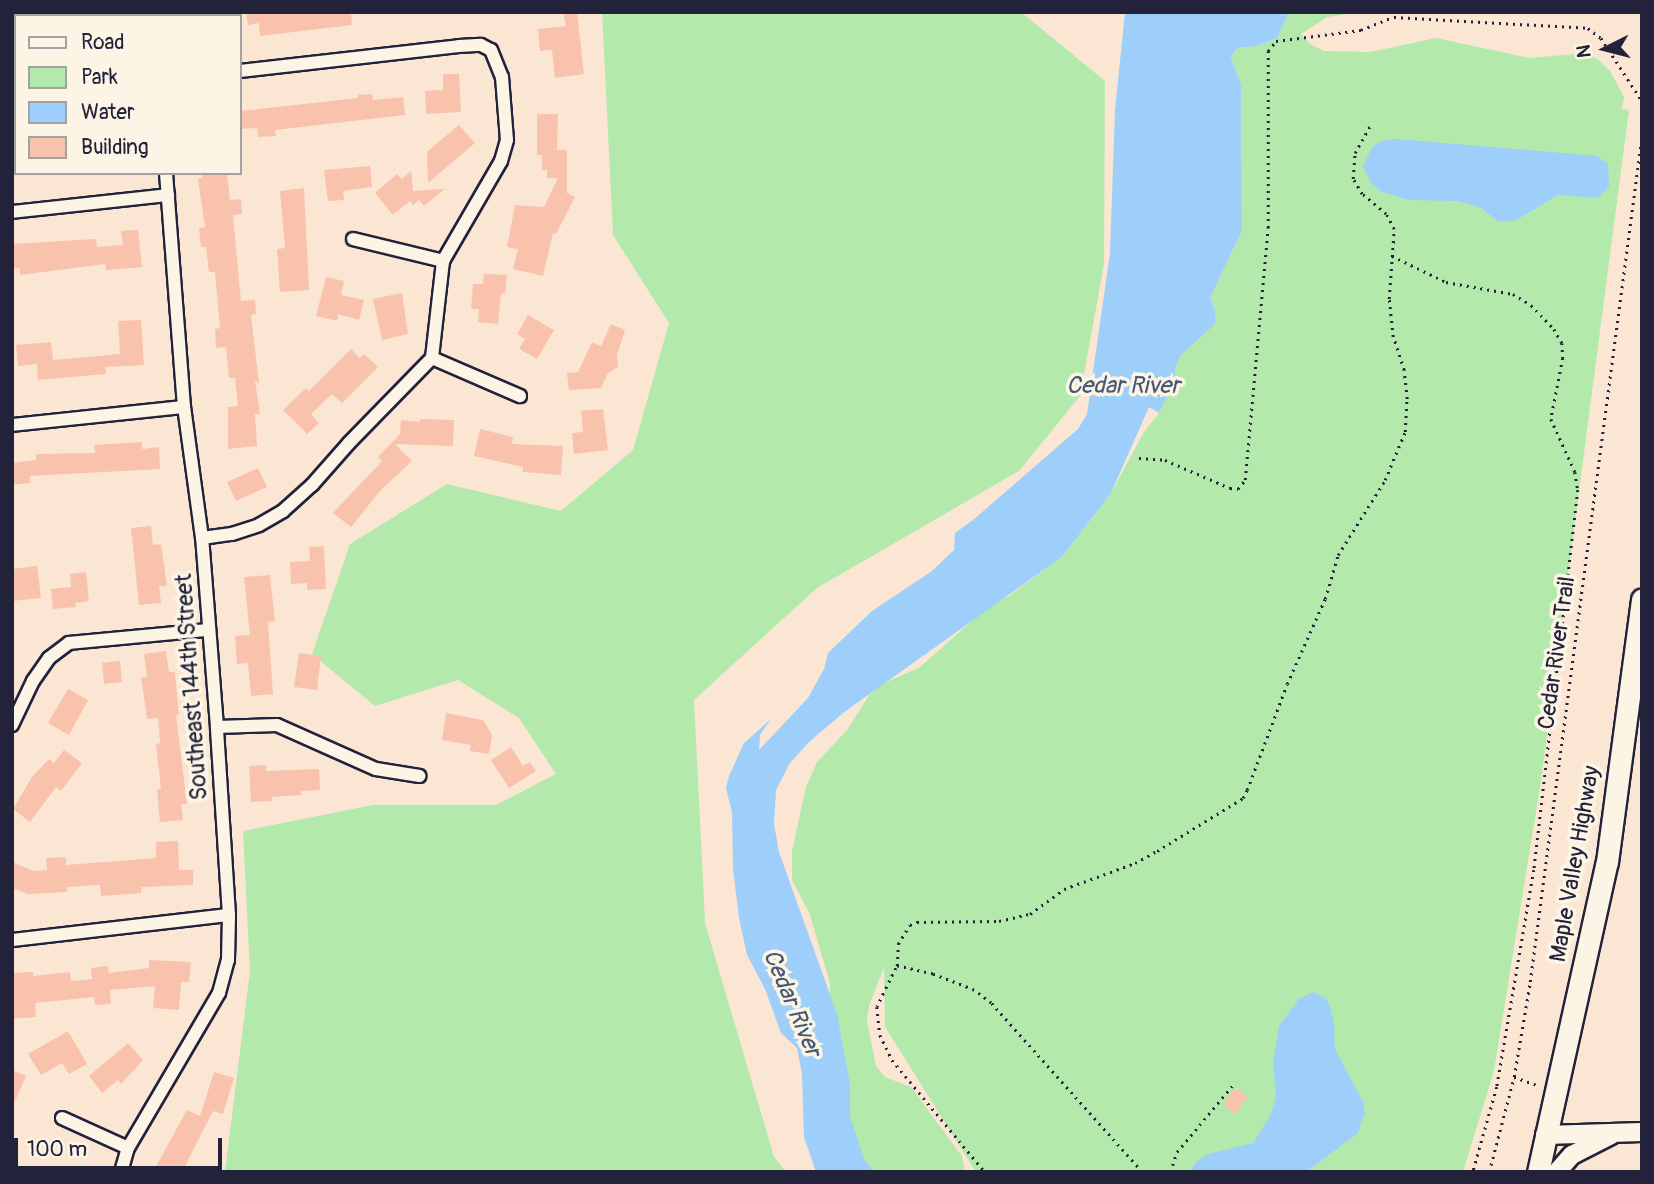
<!DOCTYPE html>
<style>
body{margin:0}
#map{position:relative;width:1654px;height:1184px;overflow:hidden;background:#fbe6d4;font-family:Pangolin,sans-serif}
div>[style]{position:absolute}
[style*='--x']{left:calc(var(--x)*1px);top:calc(var(--y)*1px);width:calc(var(--w)*1px);rotate:calc(var(--a)*1deg)}
.green>*{inset:0;background:#b4e9ac}
.water>*{inset:0;background:#9dcffa}
.building>*{inset:0;background:#f9c2ac}
.path>*{height:2.5px;margin-top:-1.25px;transform-origin:0;background:repeating-linear-gradient(90deg,#22223b 0 2px,transparent 0 7px)}
.roads{filter:drop-shadow(2px 0 #22223b) drop-shadow(-2px 0 #22223b) drop-shadow(0 2px #22223b) drop-shadow(0 -2px #22223b)}
.minor>*{height:12px;margin:-6px;padding:0 6px;transform-origin:6px;border-radius:6px;background:#fcf5e5}
.secondary>*{height:18px;margin:-9px;padding:0 9px;transform-origin:9px;border-radius:9px;background:#fcf5e5}
.primary>*{height:21px;margin:-10.5px;padding:0 10.5px;transform-origin:10.5px;border-radius:10.5px;background:#fcf5e5}
span{translate:-50% -50%;white-space:nowrap;text-align:center;line-height:1.15;-webkit-text-stroke:7px #fcf5e5;paint-order:stroke}
.street-label{font-size:23px;color:#22223b}
.water-label{font-size:24px;color:#475674;font-style:italic}
.frame{position:absolute;inset:0;border:14px solid #22223b;pointer-events:none}
.legend{position:absolute;left:14px;top:14px;width:228px;height:161px;box-sizing:border-box;background:#fcf5e5;border:2px solid #a5a1a1;margin:0;padding:9px 12px;list-style:none;font-size:21px;color:#22223b}
.legend li{display:flex;align-items:center;gap:14px;height:35px}
.legend b{width:35px;border:2px solid #a5a1a1}
.north{position:absolute;left:1570px;top:14px;width:70px;height:70px;-webkit-text-stroke:5px #fcf5e5;paint-order:stroke;rotate:264deg;font-size:19px;font-weight:700;line-height:28px;text-align:center;color:#22223b}
.north::after{content:'';display:block;margin:auto;width:24px;height:32px;background:#22223b;clip-path:polygon(50% 0,100% 100%,50% 72%,0 100%)}
.scale{position:absolute;left:14px;top:1138px;width:208px;height:32px;box-sizing:border-box;border:4px solid #22223b;border-top:0;padding-left:9px;font-size:21px;line-height:24px;white-space:nowrap;color:#22223b;-webkit-text-stroke:5px #fcf5e5;paint-order:stroke}
</style>
<div id="map">
<div class="green">
<i style="clip-path:polygon(602px 12px,1021px 12px,1105px 81px,1104px 264px,1080px 396px,1019px 471px,817px 588px,694px 700px,705px 923px,774px 1157px,786px 1172px,225px 1172px,250px 971px,243px 831px,373px 805px,496px 805px,556px 774px,519px 718px,458px 680px,375px 706px,312px 654px,350px 544px,447px 484px,561px 511px,633px 450px,669px 323px,613px 235px)"></i>
<i style="clip-path:polygon(1289px 12px,1362px 12px,1327px 17px,1301px 34px,1310px 44px,1324px 51px,1370px 52px,1436px 38px,1529px 58px,1587px 53px,1599px 60px,1610px 71px,1624px 97px,1622px 109px,1629px 110px,1541px 781px,1494px 1071px,1463px 1172px,976px 1172px,885px 1027px,884px 967px,869px 1006px,867px 1021px,876px 1066px,885px 1077px,911px 1087px,962px 1156px,965px 1172px,849px 1172px,829px 1013px,830px 983px,810px 915px,792px 880px,792px 851px,806px 787px,817px 762px,847px 730px,870px 694px,880px 685px,920px 667px,991px 604px,1009px 596px,1062px 557px,1111px 493px,1144px 432px,1159px 413px,1175px 380px,1175px 367px,1182px 354px,1215px 311px,1210px 298px,1242px 231px,1241px 85px,1231px 57px,1238px 48px,1257px 46px,1277px 38px)"></i>
</div>
<div class="water">
<i style="clip-path:polygon(1125px 12px,1289px 12px,1277px 38px,1257px 46px,1238px 48px,1231px 57px,1241px 85px,1242px 231px,1210px 298px,1215px 311px,1215px 324px,1182px 354px,1175px 367px,1175px 380px,1159px 413px,1149px 407px,1111px 493px,1062px 557px,847px 710px,810px 741px,790px 763px,776px 790px,774px 824px,779px 852px,837px 1014px,850px 1084px,850px 1116px,864px 1159px,874px 1172px,816px 1172px,804px 1137px,802px 1074px,797px 1048px,781px 1033px,765px 989px,747px 955px,739px 918px,733px 869px,732px 813px,726px 788px,729px 776px,744px 743px,771px 719px,760px 735px,759px 750px,808px 698px,824px 669px,828px 653px,872px 611px,932px 571px,954px 550px,955px 533px,973px 520px,1078px 429px,1087px 414px,1110px 253px,1115px 110px)"></i>
<i style="clip-path:polygon(1398px 139px,1597px 156px,1608px 164px,1609px 187px,1598px 198px,1558px 195px,1518px 219px,1506px 222px,1496px 220px,1480px 207px,1457px 201px,1409px 200px,1382px 192px,1372px 184px,1363px 167px,1372px 147px,1384px 140px)"></i>
<i style="clip-path:polygon(1313px 992px,1326px 998px,1330px 1006px,1334px 1023px,1335px 1049px,1363px 1102px,1365px 1112px,1358px 1133px,1306px 1172px,1190px 1172px,1196px 1162px,1208px 1154px,1253px 1143px,1270px 1116px,1276px 1097px,1273px 1063px,1279px 1026px,1299px 999px)"></i>
</div>
<div class="building">
<i style="clip-path:polygon(246px 12px,351px 12px,352px 25px,260px 36px,259px 23px,248px 25px)"></i>
<i style="clip-path:polygon(563px 12px,577px 12px,584px 74px,555px 78px,552px 50px,540px 51px,538px 29px,566px 26px)"></i>
<i style="clip-path:polygon(443px 74px,459px 74px,461px 112px,426px 114px,425px 91px,443px 90px)"></i>
<i style="clip-path:polygon(372px 94px,373px 100px,403px 97px,405px 115px,275px 130px,276px 136px,258px 137px,257px 128px,240px 129px,240px 111px,358px 98px,358px 95px)"></i>
<i style="clip-path:polygon(537px 114px,558px 114px,557px 150px,567px 150px,567px 193px,575px 197px,556px 234px,553px 233px,543px 276px,513px 269px,518px 249px,507px 247px,515px 205px,544px 207px,558px 178px,547px 178px,547px 170px,542px 170px,542px 155px,537px 155px)"></i>
<i style="clip-path:polygon(459px 125px,475px 143px,428px 183px,427px 152px)"></i>
<i style="clip-path:polygon(370px 166px,372px 187px,343px 191px,344px 200px,328px 201px,324px 170px)"></i>
<i style="clip-path:polygon(411px 171px,413px 191px,445px 189px,424px 206px,419px 200px,413px 205px,410px 201px,393px 215px,375px 193px,397px 174px,402px 179px)"></i>
<i style="clip-path:polygon(202px 173px,227px 173px,230px 200px,241px 199px,242px 214px,233px 215px,241px 301px,255px 300px,256px 314px,251px 315px,259px 384px,255px 380px,260px 414px,255px 414px,257px 446px,228px 449px,228px 407px,238px 406px,235px 378px,229px 378px,226px 347px,216px 348px,215px 329px,220px 328px,215px 272px,209px 272px,206px 247px,201px 247px,199px 228px,205px 227px,198px 179px,202px 178px)"></i>
<i style="clip-path:polygon(304px 188px,309px 290px,280px 292px,277px 249px,285px 248px,280px 191px)"></i>
<i style="clip-path:polygon(138px 230px,142px 267px,106px 270px,105px 264px,20px 275px,20px 268px,12px 269px,12px 244px,96px 239px,97px 247px,123px 245px,121px 231px)"></i>
<i style="clip-path:polygon(484px 274px,507px 275px,505px 294px,501px 293px,498px 324px,478px 322px,479px 309px,471px 309px,473px 284px,483px 284px)"></i>
<i style="clip-path:polygon(326px 277px,344px 281px,341px 295px,364px 300px,359px 320px,338px 314px,337px 321px,316px 316px)"></i>
<i style="clip-path:polygon(402px 293px,408px 334px,382px 340px,373px 299px)"></i>
<i style="clip-path:polygon(528px 315px,554px 330px,537px 359px,519px 349px,525px 339px,517px 334px)"></i>
<i style="clip-path:polygon(141px 320px,144px 365px,105px 367px,106px 374px,38px 380px,37px 364px,18px 366px,16px 345px,51px 342px,53px 360px,120px 354px,118px 321px)"></i>
<i style="clip-path:polygon(611px 324px,625px 330px,617px 355px,618px 367px,608px 373px,601px 388px,569px 390px,567px 373px,578px 372px,592px 342px,601px 346px)"></i>
<i style="clip-path:polygon(351px 349px,360px 358px,364px 354px,378px 367px,342px 403px,332px 394px,311px 414px,319px 423px,307px 434px,283px 410px,306px 388px,309px 391px)"></i>
<i style="clip-path:polygon(603px 409px,608px 450px,574px 454px,572px 433px,583px 432px,581px 411px)"></i>
<i style="clip-path:polygon(420px 419px,454px 420px,453px 446px,395px 444px,412px 461px,380px 491px,351px 527px,333px 513px,382px 461px,378px 457px,400px 434px,401px 420px,420px 422px)"></i>
<i style="clip-path:polygon(480px 429px,513px 437px,512px 444px,563px 446px,561px 475px,523px 472px,523px 467px,474px 456px)"></i>
<i style="clip-path:polygon(142px 442px,142px 449px,159px 447px,160px 469px,30px 476px,30px 483px,12px 485px,12px 463px,36px 460px,36px 454px,95px 453px,94px 445px)"></i>
<i style="clip-path:polygon(258px 468px,267px 487px,236px 501px,227px 482px)"></i>
<i style="clip-path:polygon(151px 526px,153px 545px,161px 544px,167px 586px,159px 586px,161px 603px,139px 605px,131px 528px)"></i>
<i style="clip-path:polygon(324px 546px,326px 589px,307px 590px,307px 583px,291px 584px,290px 562px,310px 561px,309px 547px)"></i>
<i style="clip-path:polygon(37px 566px,41px 598px,12px 601px,12px 569px)"></i>
<i style="clip-path:polygon(86px 572px,89px 601px,75px 603px,76px 607px,53px 609px,51px 589px,71px 587px,70px 574px)"></i>
<i style="clip-path:polygon(270px 575px,275px 621px,268px 622px,273px 694px,251px 696px,248px 663px,237px 664px,235px 636px,250px 635px,244px 577px)"></i>
<i style="clip-path:polygon(166px 651px,169px 672px,175px 672px,179px 715px,176px 715px,187px 804px,181px 804px,183px 820px,160px 822px,157px 789px,161px 789px,156px 744px,160px 743px,158px 718px,147px 719px,141px 677px,147px 677px,144px 654px)"></i>
<i style="clip-path:polygon(299px 653px,321px 656px,317px 690px,294px 687px)"></i>
<i style="clip-path:polygon(120px 661px,122px 682px,104px 684px,102px 663px)"></i>
<i style="clip-path:polygon(68px 689px,88px 700px,69px 735px,48px 723px)"></i>
<i style="clip-path:polygon(446px 713px,483px 720px,492px 735px,489px 754px,470px 751px,471px 745px,442px 740px)"></i>
<i style="clip-path:polygon(511px 747px,523px 766px,530px 762px,536px 771px,509px 788px,491px 760px)"></i>
<i style="clip-path:polygon(64px 750px,82px 763px,61px 791px,56px 787px,30px 822px,13px 809px,32px 777px,49px 759px,54px 763px)"></i>
<i style="clip-path:polygon(266px 765px,266px 771px,319px 769px,320px 790px,301px 791px,301px 795px,272px 797px,272px 801px,251px 802px,249px 766px)"></i>
<i style="clip-path:polygon(178px 841px,179px 870px,193px 870px,193px 885px,141px 887px,141px 893px,101px 896px,100px 885px,67px 887px,67px 892px,28px 894px,12px 888px,12px 862px,34px 871px,47px 870px,46px 858px,66px 857px,66px 865px,156px 858px,156px 842px)"></i>
<i style="clip-path:polygon(149px 960px,191px 962px,189px 982px,181px 982px,179px 1010px,153px 1008px,155px 986px,110px 990px,111px 1004px,95px 1005px,94px 997px,35px 1003px,36px 1017px,12px 1019px,12px 973px,33px 972px,33px 976px,70px 972px,71px 981px,92px 979px,91px 968px,108px 966px,109px 973px,149px 968px)"></i>
<i style="clip-path:polygon(68px 1031px,87px 1064px,69px 1074px,62px 1063px,41px 1075px,28px 1054px)"></i>
<i style="clip-path:polygon(128px 1043px,143px 1060px,121px 1084px,118px 1080px,102px 1093px,89px 1076px)"></i>
<i style="clip-path:polygon(12px 1070px,26px 1076px,12px 1108px)"></i>
<i style="clip-path:polygon(214px 1072px,234px 1078px,223px 1114px,213px 1111px,182px 1172px,153px 1172px,187px 1110px,200px 1116px)"></i>
<i style="clip-path:polygon(1235px 1088px,1248px 1096px,1236px 1114px,1223px 1105px)"></i>
</div>
<div class="path">
<i style="--x:1392;--y:256;--w:60;--a:25.7"></i>
<i style="--x:1446;--y:282;--w:68;--a:10.2"></i>
<i style="--x:1513;--y:294;--w:21;--a:31"></i>
<i style="--x:1531;--y:305;--w:33;--a:46"></i>
<i style="--x:1554;--y:329;--w:16;--a:60"></i>
<i style="--x:1562;--y:343;--w:15;--a:86"></i>
<i style="--x:1563;--y:358;--w:62;--a:101.1"></i>
<i style="--x:1551;--y:419;--w:58;--a:65.6"></i>
<i style="--x:1575;--y:472;--w:18;--a:81"></i>
<i style="--x:1578;--y:490;--w:383;--a:96.6"></i>
<i style="--x:1534;--y:870;--w:220;--a:99.7"></i>
<i style="--x:1497;--y:1087;--w:88;--a:105.8"></i>
<i style="--x:1139;--y:458;--w:26;--a:4"></i>
<i style="--x:1165;--y:460;--w:71;--a:23.3"></i>
<i style="--x:1230;--y:488;--w:8;--a:7"></i>
<i style="--x:1238;--y:489;--w:11;--a:-52"></i>
<i style="--x:1245;--y:480;--w:253;--a:-84.8"></i>
<i style="--x:1268;--y:228;--w:177;--a:-90"></i>
<i style="--x:1268;--y:51;--w:13;--a:-51"></i>
<i style="--x:1276;--y:41;--w:86;--a:-7.4"></i>
<i style="--x:1361;--y:30;--w:35;--a:-22"></i>
<i style="--x:1394;--y:17;--w:194;--a:3.2"></i>
<i style="--x:1588;--y:28;--w:16;--a:38"></i>
<i style="--x:1601;--y:38;--w:75;--a:56.9"></i>
<i style="--x:896;--y:968;--w:43;--a:116"></i>
<i style="--x:877;--y:1007;--w:28;--a:84"></i>
<i style="--x:880;--y:1035;--w:28;--a:64"></i>
<i style="--x:892;--y:1060;--w:146;--a:50.3"></i>
<i style="--x:1514;--y:1077;--w:24;--a:19"></i>
<i style="--x:1142;--y:1172;--w:227;--a:-131.8"></i>
<i style="--x:991;--y:1003;--w:21;--a:-143"></i>
<i style="--x:974;--y:990;--w:44;--a:-158.7"></i>
<i style="--x:933;--y:974;--w:37;--a:-167"></i>
<i style="--x:897;--y:966;--w:22;--a:-87"></i>
<i style="--x:898;--y:944;--w:22;--a:-58"></i>
<i style="--x:910;--y:925;--w:8;--a:-23"></i>
<i style="--x:917;--y:922;--w:82;--a:-0.7"></i>
<i style="--x:999;--y:921;--w:32;--a:-13"></i>
<i style="--x:1030;--y:914;--w:42;--a:-36.3"></i>
<i style="--x:1064;--y:889;--w:76;--a:-20.1"></i>
<i style="--x:1135;--y:863;--w:25;--a:-29"></i>
<i style="--x:1157;--y:851;--w:101;--a:-31.6"></i>
<i style="--x:1243;--y:798;--w:9;--a:-63"></i>
<i style="--x:1247;--y:790;--w:113;--a:-69.3"></i>
<i style="--x:1287;--y:684;--w:93;--a:-65.9"></i>
<i style="--x:1325;--y:599;--w:46;--a:-73.5"></i>
<i style="--x:1338;--y:555;--w:89;--a:-57.9"></i>
<i style="--x:1385;--y:480;--w:52;--a:-67.4"></i>
<i style="--x:1405;--y:432;--w:33;--a:-87"></i>
<i style="--x:1407;--y:399;--w:29;--a:-96"></i>
<i style="--x:1404;--y:370;--w:35;--a:-108"></i>
<i style="--x:1393;--y:337;--w:38;--a:-96"></i>
<i style="--x:1389;--y:299;--w:70;--a:-85.9"></i>
<i style="--x:1394;--y:229;--w:17;--a:-118"></i>
<i style="--x:1386;--y:214;--w:31;--a:-140"></i>
<i style="--x:1362;--y:194;--w:17;--a:-121"></i>
<i style="--x:1353;--y:179;--w:26;--a:-86"></i>
<i style="--x:1355;--y:153;--w:31;--a:-61"></i>
<i style="--x:1170;--y:1172;--w:21;--a:-71"></i>
<i style="--x:1177;--y:1152;--w:86;--a:-50.2"></i>
<i style="--x:1489;--y:1172;--w:98;--a:-75.3"></i>
<i style="--x:1514;--y:1077;--w:96;--a:-80.4"></i>
<i style="--x:1530;--y:982;--w:854;--a:-82.47"></i>
</div>
<div class="roads">
<div class="minor">
<i style="--x:143;--y:12;--w:4;--a:63"></i>
<i style="--x:240;--y:71;--w:220;--a:-6.5"></i>
<i style="--x:459;--y:46;--w:22;--a:-3"></i>
<i style="--x:481;--y:45;--w:11;--a:27"></i>
<i style="--x:491;--y:50;--w:29;--a:68"></i>
<i style="--x:502;--y:77;--w:63;--a:85.5"></i>
<i style="--x:507;--y:140;--w:22;--a:106"></i>
<i style="--x:501;--y:161;--w:116;--a:120.1"></i>
<i style="--x:443;--y:261;--w:98;--a:96.5"></i>
<i style="--x:12;--y:212;--w:157;--a:-6.2"></i>
<i style="--x:353;--y:239;--w:93;--a:13.7"></i>
<i style="--x:432;--y:358;--w:96;--a:23.4"></i>
<i style="--x:12;--y:425;--w:173;--a:-6"></i>
<i style="--x:202;--y:538;--w:30;--a:-8"></i>
<i style="--x:232;--y:534;--w:28;--a:-18"></i>
<i style="--x:259;--y:525;--w:28;--a:-30"></i>
<i style="--x:283;--y:511;--w:39;--a:-42"></i>
<i style="--x:312;--y:485;--w:56;--a:-48.6"></i>
<i style="--x:349;--y:443;--w:119;--a:-45.7"></i>
<i style="--x:12;--y:725;--w:49;--a:-64.5"></i>
<i style="--x:33;--y:681;--w:28;--a:-55"></i>
<i style="--x:49;--y:658;--w:25;--a:-37"></i>
<i style="--x:69;--y:643;--w:139;--a:-5.4"></i>
<i style="--x:217;--y:727;--w:60;--a:-1.9"></i>
<i style="--x:277;--y:725;--w:108;--a:24"></i>
<i style="--x:376;--y:769;--w:44;--a:9.2"></i>
<i style="--x:12;--y:940;--w:218;--a:-6.6"></i>
<i style="--x:62;--y:1118;--w:72;--a:24.4"></i>
<i style="--x:121;--y:1172;--w:25;--a:-74"></i>
<i style="--x:128;--y:1148;--w:180;--a:-59.6"></i>
<i style="--x:219;--y:993;--w:34;--a:-75"></i>
<i style="--x:228;--y:960;--w:45;--a:-88.7"></i>
<i style="--x:229;--y:915;--w:188;--a:-93.7"></i>
<i style="--x:217;--y:727;--w:190;--a:-94.5"></i>
<i style="--x:202;--y:538;--w:132;--a:-97.8"></i>
<i style="--x:184;--y:407;--w:235;--a:-94.4"></i>
</div>
<div class="secondary">
<i style="--x:1545;--y:1135;--w:97;--a:-1.8"></i>
<i style="--x:1557;--y:1172;--w:23;--a:-49"></i>
<i style="--x:1572;--y:1155;--w:44;--a:-27.1"></i>
</div>
<div class="primary">
<i style="--x:1538;--y:1172;--w:318;--a:-77.5"></i>
<i style="--x:1607;--y:862;--w:265;--a:-82.4"></i>
</div>
</div>
<div class="street-label">
<span style="left:1557px;top:653px;rotate:-82deg">Cedar River Trail</span>
<span style="left:192px;top:687px;rotate:-94deg">Southeast 144th Street</span>
<span style="left:1575px;top:864px;rotate:-80deg">Maple Valley Highway</span>
</div>
<div class="water-label">
<span style="left:1123px;top:386px">Cedar River</span>
<span style="left:792px;top:1003px;rotate:67deg">Cedar River</span>
</div>
<div class="frame"></div>
<ul class="legend">
<li><b style="height:9px;background:#fcf5e5"></b>Road</li>
<li><b style="height:19px;background:#b4e9ac"></b>Park</li>
<li><b style="height:19px;background:#9dcffa"></b>Water</li>
<li><b style="height:19px;background:#f9c2ac"></b>Building</li>
</ul>
<div class="north">N</div>
<div class="scale">100 m</div>
</div>
